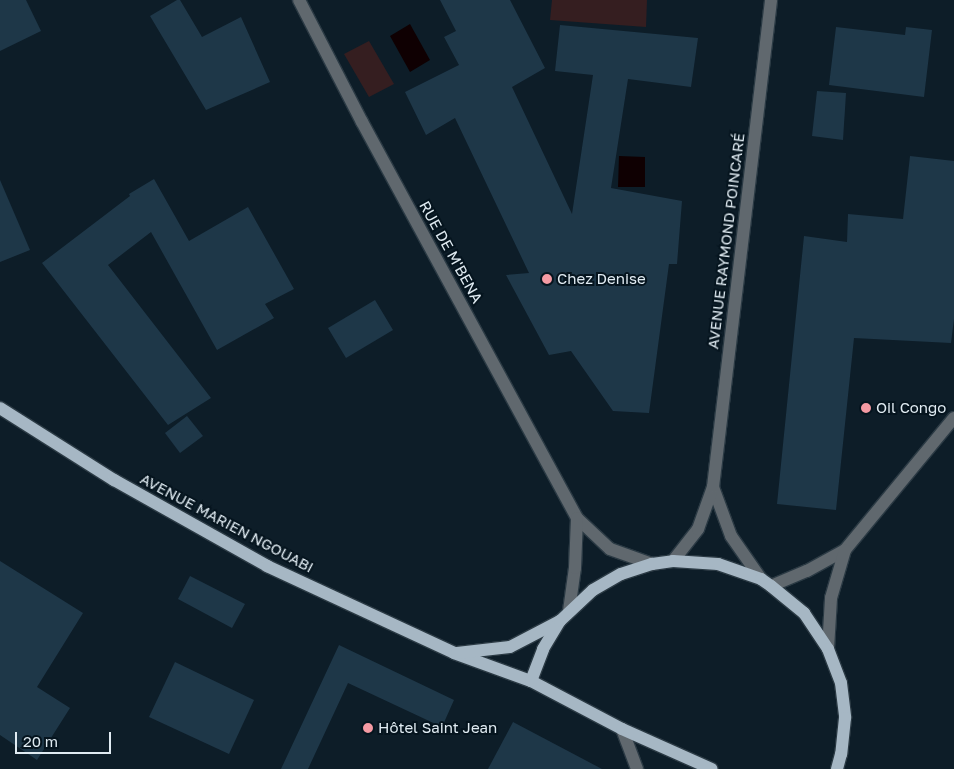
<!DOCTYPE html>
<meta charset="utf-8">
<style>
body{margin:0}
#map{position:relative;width:954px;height:769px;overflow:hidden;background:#0d1d28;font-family:"Golos Text",sans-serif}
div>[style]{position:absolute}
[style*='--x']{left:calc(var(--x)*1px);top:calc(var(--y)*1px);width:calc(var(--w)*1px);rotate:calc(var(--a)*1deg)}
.green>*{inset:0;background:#351e20}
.water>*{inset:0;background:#0f0002}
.building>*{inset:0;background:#1e3748}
.roads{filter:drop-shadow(1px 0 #2b3a44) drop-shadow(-1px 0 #2b3a44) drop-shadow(0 1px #2b3a44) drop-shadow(0 -1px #2b3a44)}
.minor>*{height:12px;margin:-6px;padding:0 6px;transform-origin:6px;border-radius:6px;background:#60686e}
.tertiary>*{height:12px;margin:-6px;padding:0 6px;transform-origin:6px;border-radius:6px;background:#60686e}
.primary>*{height:12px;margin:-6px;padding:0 6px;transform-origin:6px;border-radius:6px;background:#a6b7c4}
.dots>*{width:14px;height:14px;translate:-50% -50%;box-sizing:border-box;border:2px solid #05141e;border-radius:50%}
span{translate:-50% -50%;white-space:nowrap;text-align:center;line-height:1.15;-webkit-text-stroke:4px #05141e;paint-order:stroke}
.street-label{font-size:15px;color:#e0ebf2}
.poi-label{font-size:15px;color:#e0ebf2}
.left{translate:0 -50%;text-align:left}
.scale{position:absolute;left:15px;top:732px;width:96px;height:22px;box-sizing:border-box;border:2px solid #e0ebf2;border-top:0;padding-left:6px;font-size:15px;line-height:18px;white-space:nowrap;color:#e0ebf2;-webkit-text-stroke:4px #05141e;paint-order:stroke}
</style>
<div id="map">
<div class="green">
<i style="clip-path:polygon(552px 0,647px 0,646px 27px,550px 20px)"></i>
<i style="clip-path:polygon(369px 41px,394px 84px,369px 97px,344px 54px)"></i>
</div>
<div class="water">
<i style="clip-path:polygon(410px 24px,430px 60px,410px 72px,390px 36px)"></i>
<i style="clip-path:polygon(619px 156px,645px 157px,645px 187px,618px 187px)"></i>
</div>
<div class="building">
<i style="clip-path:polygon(0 0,26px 0,41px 31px,0 51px)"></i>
<i style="clip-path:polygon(177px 0,180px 0,202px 37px,241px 17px,270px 82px,206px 110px,150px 16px)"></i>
<i style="clip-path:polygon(440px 0,510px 0,545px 68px,512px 87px,572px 214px,593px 75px,555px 71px,560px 25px,698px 38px,691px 87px,628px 79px,611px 188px,682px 201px,677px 264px,669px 264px,649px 413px,613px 411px,571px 351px,549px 355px,506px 275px,529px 273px,455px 118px,426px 135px,405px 92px,459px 65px,444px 37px,456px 31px)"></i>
<i style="clip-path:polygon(836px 27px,905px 35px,906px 27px,932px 30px,924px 97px,829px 85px)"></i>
<i style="clip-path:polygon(817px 91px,846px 93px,843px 140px,812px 136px)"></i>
<i style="clip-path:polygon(910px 156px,954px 161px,954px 319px,951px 343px,854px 338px,836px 510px,777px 504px,804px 236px,847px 242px,848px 214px,903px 219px)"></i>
<i style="clip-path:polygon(154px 179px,189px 241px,248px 207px,294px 289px,265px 304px,274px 318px,217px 350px,151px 232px,108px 265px,211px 398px,168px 425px,42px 263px,130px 196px,129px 194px)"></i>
<i style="clip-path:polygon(0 180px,30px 250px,0 262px)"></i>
<i style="clip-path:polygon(375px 300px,393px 330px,346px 358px,328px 328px)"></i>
<i style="clip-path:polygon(187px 416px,203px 436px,180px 453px,165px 433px)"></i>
<i style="clip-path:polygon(0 561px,83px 613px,37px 687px,70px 708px,37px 760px,0 735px)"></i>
<i style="clip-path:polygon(190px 576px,245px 604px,232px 628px,178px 599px)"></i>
<i style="clip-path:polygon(339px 645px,454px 700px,442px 727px,348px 683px,308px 769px,281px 769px)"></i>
<i style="clip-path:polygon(175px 662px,254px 700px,229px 754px,149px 717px)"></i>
<i style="clip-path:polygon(513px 722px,602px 769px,488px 769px)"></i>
</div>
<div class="roads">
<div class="minor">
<i style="--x:299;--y:0;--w:137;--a:62.7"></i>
<i style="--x:362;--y:122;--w:451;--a:61.5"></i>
<i style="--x:577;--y:518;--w:45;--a:43.2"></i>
<i style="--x:610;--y:549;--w:45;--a:19.7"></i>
<i style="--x:713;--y:487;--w:52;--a:69.8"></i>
<i style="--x:731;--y:536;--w:52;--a:55.1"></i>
<i style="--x:673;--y:561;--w:41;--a:-52"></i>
<i style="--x:698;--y:529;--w:45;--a:-70.3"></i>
<i style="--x:771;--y:586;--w:39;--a:-23"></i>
<i style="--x:807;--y:571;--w:43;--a:-28.9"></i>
<i style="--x:845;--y:550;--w:171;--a:-50.5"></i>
<i style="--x:569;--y:611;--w:43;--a:-82.1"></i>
<i style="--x:575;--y:568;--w:50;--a:-87.7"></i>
<i style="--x:828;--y:649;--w:51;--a:-86.6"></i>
<i style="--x:831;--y:598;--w:50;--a:-73.7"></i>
</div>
<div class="tertiary">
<i style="--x:713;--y:487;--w:490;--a:-83.2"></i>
<i style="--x:622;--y:729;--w:43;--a:69.4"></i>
</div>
<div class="primary">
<i style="--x:0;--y:408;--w:135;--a:32.3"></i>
<i style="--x:114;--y:480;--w:176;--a:29.3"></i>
<i style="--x:267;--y:566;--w:206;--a:24.9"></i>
<i style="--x:454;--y:653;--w:82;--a:20"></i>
<i style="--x:531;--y:681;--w:103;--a:27.8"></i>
<i style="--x:622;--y:729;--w:98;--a:24"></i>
<i style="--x:457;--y:653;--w:53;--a:-6.5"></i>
<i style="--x:510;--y:647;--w:56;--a:-27.5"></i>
<i style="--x:531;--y:681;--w:34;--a:-69"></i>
<i style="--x:543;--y:649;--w:33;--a:-59"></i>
<i style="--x:560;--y:621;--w:45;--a:-43.2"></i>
<i style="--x:593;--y:590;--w:32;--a:-30"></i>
<i style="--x:621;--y:574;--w:33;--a:-18"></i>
<i style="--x:652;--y:564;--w:21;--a:-8"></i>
<i style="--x:673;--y:561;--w:45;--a:3.8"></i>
<i style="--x:718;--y:564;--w:46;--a:19.2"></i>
<i style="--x:761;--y:579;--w:12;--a:35"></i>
<i style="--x:771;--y:586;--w:43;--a:39.3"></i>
<i style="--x:804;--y:613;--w:43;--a:56.3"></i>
<i style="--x:828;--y:649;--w:36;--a:69"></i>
<i style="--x:841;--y:683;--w:35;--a:83"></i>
<i style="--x:845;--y:718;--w:36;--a:96"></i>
<i style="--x:841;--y:754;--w:16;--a:105"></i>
</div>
</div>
<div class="dots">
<i style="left:547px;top:279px;background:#f49aa3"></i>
<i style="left:866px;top:408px;background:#f49aa3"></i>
<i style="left:368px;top:728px;background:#f49aa3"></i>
</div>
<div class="street-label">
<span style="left:726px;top:241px;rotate:-83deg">AVENUE RAYMOND POINCARÉ</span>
<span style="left:451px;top:252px;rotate:61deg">RUE DE M'BENA</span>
<span style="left:227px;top:523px;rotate:28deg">AVENUE MARIEN NGOUABI</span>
</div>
<div class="poi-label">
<span class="left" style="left:557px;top:279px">Chez Denise</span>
<span class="left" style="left:876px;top:408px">Oil Congo</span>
<span class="left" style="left:378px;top:728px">Hôtel Saint Jean</span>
</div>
<div class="scale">20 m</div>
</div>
